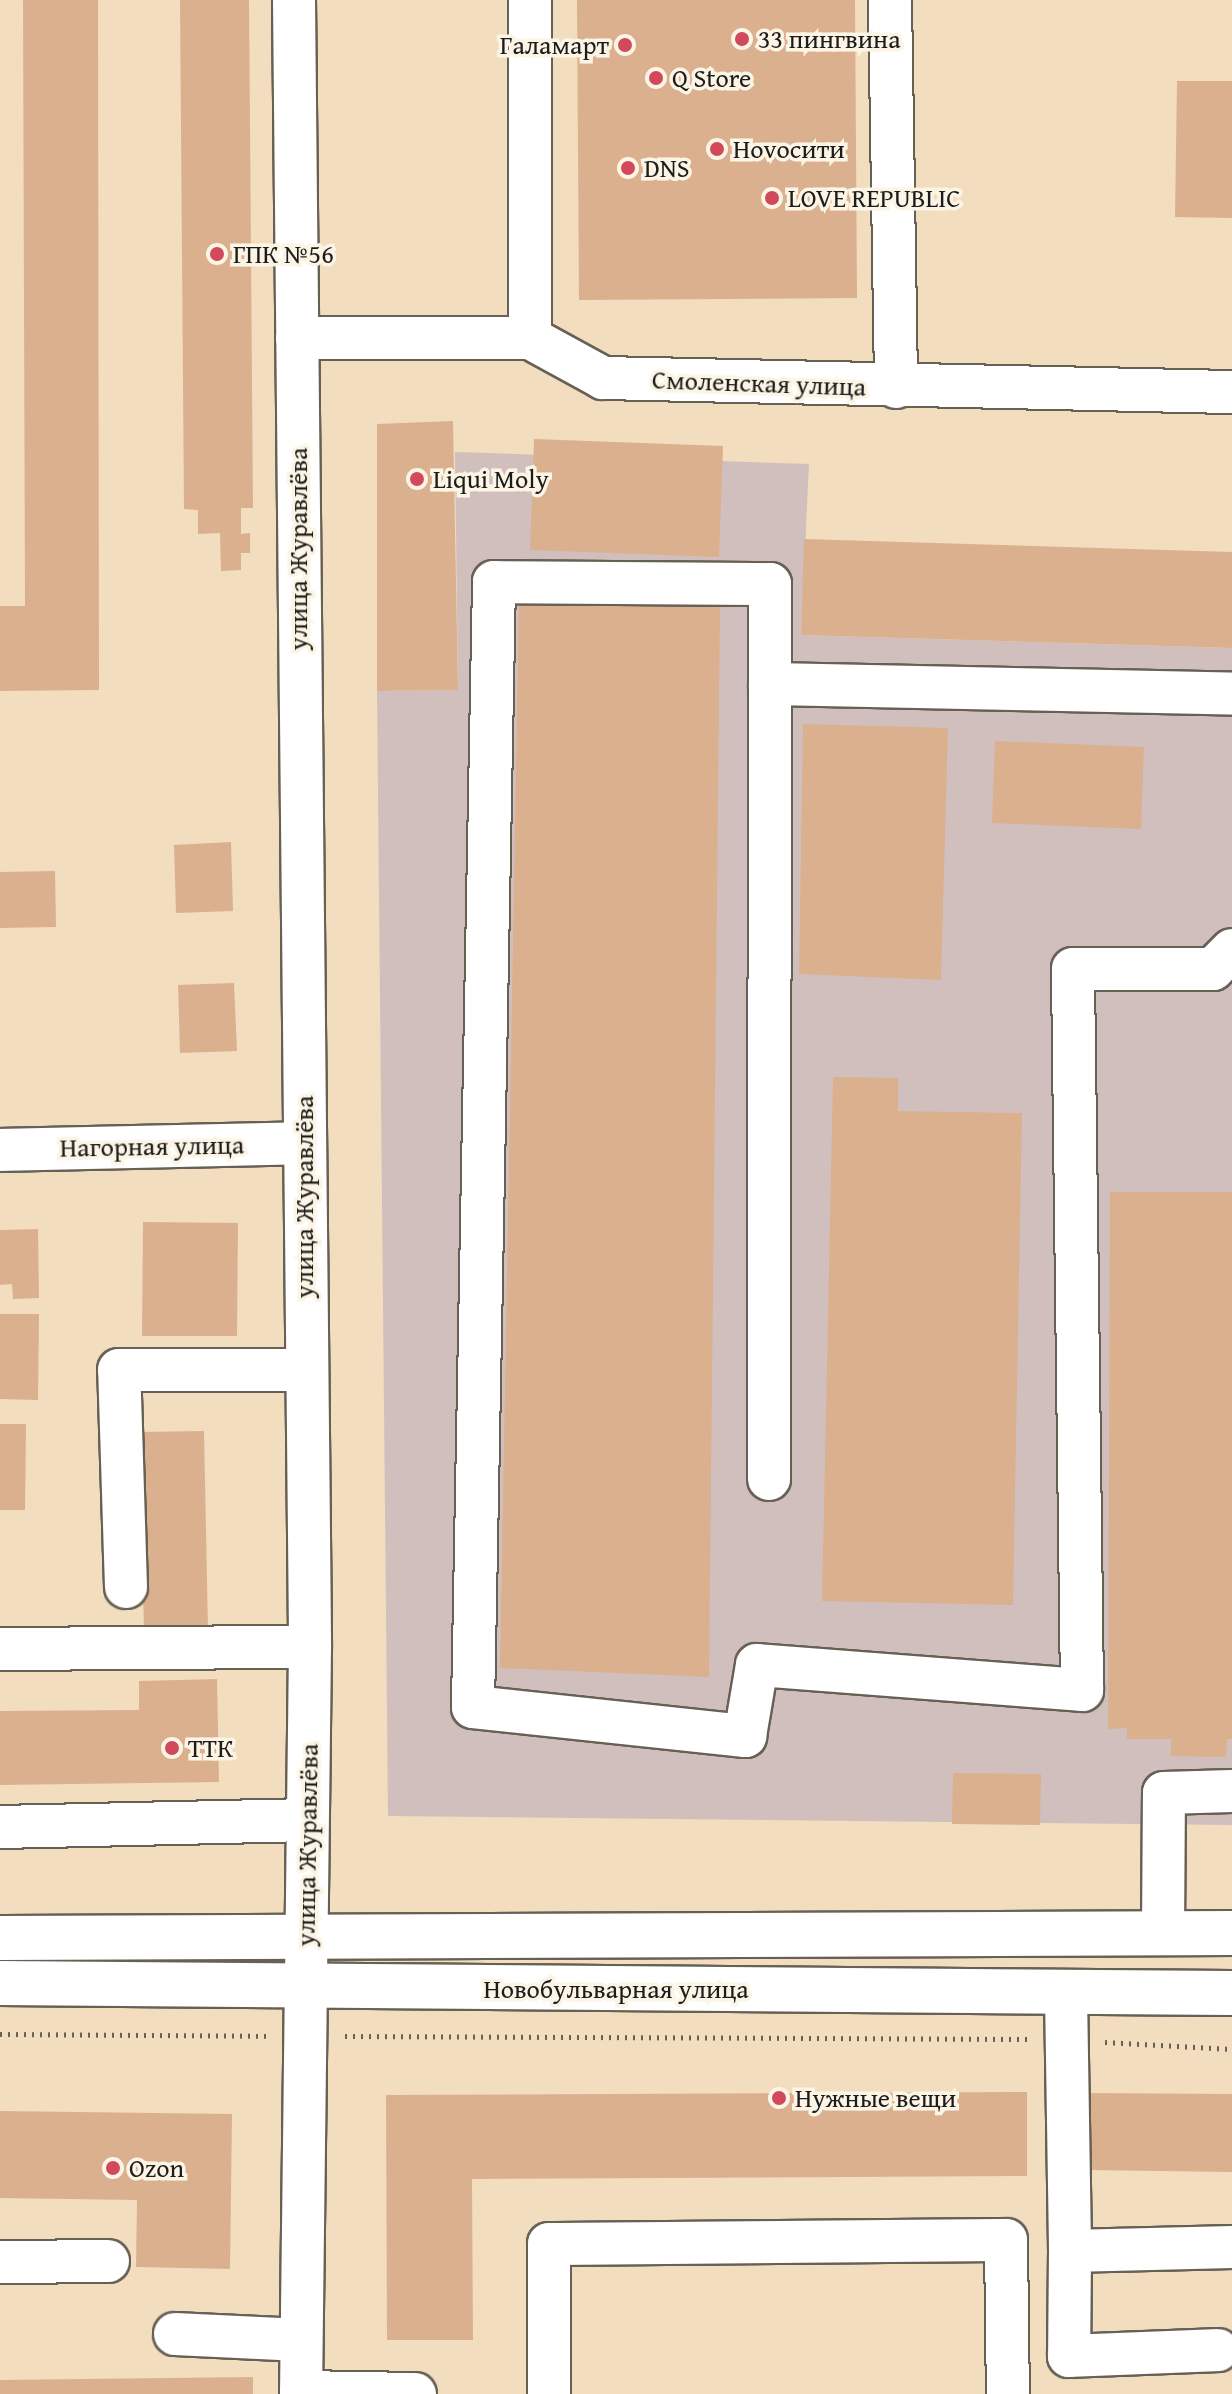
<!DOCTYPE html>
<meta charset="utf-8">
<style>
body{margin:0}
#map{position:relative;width:1232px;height:2394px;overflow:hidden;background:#f2ddbe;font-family:"Gentium Book Plus",serif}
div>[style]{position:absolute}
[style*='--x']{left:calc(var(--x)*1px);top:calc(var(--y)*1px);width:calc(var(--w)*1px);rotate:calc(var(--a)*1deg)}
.industrial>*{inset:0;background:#d1bfbd}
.building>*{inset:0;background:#dbb08f}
.path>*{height:5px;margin-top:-2.5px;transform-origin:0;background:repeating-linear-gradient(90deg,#676055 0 2px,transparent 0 8px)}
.roads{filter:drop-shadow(2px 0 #676055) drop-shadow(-2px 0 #676055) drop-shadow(0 2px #676055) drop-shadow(0 -2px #676055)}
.minor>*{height:42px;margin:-21px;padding:0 21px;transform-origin:21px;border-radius:21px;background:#fff}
.major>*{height:44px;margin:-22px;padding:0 22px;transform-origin:22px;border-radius:22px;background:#fff}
.dots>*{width:22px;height:22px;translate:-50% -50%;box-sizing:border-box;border:4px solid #fcf5e5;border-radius:50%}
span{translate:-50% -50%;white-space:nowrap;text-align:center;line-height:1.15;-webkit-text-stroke:7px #fcf5e5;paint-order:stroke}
.poi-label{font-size:26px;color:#1c1c1c}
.left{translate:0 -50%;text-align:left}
.right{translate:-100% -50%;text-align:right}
.street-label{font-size:26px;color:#1c1c1c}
</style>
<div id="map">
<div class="industrial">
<i style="clip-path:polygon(455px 452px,809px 464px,801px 635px,1232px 648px,1232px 1825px,388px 1816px,377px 691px,458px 690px)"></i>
</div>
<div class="building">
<i style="clip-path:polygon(23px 0,98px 0,99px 690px,0 691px,0 606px,25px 606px)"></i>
<i style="clip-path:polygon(180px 0,249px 0,253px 508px,241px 508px,241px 534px,250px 533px,250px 553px,241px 553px,241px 570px,221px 571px,220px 533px,198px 534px,198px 510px,184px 509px)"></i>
<i style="clip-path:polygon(577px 0,855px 0,857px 298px,579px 300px)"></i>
<i style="clip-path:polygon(1177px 81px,1232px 81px,1232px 218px,1175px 217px)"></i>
<i style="clip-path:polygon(453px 421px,458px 690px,377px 691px,377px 424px)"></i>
<i style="clip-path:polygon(534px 439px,723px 446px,719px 557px,530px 550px)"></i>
<i style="clip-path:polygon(804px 539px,1232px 552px,1232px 648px,801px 635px)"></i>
<i style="clip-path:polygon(519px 602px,720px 607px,709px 1677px,500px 1668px)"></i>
<i style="clip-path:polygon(803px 724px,948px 728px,941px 980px,799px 974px)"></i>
<i style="clip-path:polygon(995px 741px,1144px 747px,1141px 829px,992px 823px)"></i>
<i style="clip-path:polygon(231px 842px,233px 911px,176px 913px,174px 845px)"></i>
<i style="clip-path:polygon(55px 871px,56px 927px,0 928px,0 872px)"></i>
<i style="clip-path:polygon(234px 983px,237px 1051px,180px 1053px,178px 985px)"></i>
<i style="clip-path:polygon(833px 1077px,898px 1078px,898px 1111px,1022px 1113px,1013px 1605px,822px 1601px)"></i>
<i style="clip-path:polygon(1110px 1192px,1232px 1192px,1232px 1739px,1227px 1739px,1226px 1757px,1171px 1756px,1171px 1739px,1127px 1739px,1127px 1728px,1108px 1729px)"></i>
<i style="clip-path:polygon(143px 1222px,238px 1223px,237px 1336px,142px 1336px)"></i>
<i style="clip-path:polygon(38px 1229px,39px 1298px,13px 1299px,12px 1284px,0 1285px,0 1230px)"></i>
<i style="clip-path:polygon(0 1314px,39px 1314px,38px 1400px,0 1399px)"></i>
<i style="clip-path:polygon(0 1424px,26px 1424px,25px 1510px,0 1510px)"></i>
<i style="clip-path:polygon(204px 1431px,208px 1630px,144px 1632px,139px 1432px)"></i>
<i style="clip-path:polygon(217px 1679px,219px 1782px,0 1785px,0 1711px,139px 1710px,139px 1681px)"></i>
<i style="clip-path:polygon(953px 1773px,1041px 1774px,1040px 1825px,952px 1824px)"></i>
<i style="clip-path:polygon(1027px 2092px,1027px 2176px,472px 2179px,473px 2340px,387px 2340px,386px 2095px)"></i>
<i style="clip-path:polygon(1085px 2093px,1232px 2094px,1232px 2172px,1084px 2170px)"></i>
<i style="clip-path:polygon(0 2111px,232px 2114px,230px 2269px,136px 2267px,137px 2200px,0 2198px)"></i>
<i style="clip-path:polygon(253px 2377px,253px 2394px,0 2394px,0 2380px)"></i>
</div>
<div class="path">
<i style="--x:0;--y:2034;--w:267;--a:0.4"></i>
<i style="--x:345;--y:2036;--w:682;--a:0.25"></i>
<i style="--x:1105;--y:2042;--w:127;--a:3.2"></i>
</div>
<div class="roads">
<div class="minor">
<i style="--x:294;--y:0;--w:1647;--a:89.44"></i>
<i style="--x:310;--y:1647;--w:747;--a:90.69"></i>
<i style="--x:530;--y:0;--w:338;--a:90"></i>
<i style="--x:890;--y:0;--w:387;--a:89.1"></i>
<i style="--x:297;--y:338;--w:233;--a:0"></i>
<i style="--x:530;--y:338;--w:83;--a:28.7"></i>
<i style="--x:603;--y:378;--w:629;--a:1.28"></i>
<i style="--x:770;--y:684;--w:462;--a:1.2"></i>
<i style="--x:0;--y:1150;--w:303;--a:-1.3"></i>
<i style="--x:769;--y:1479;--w:895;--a:-89.94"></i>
<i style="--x:770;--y:584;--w:276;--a:-179.6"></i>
<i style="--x:494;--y:582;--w:1125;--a:91.07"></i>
<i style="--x:473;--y:1707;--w:274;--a:6.1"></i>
<i style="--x:745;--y:1736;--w:72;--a:-80.4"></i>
<i style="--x:757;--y:1665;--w:326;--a:4.4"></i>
<i style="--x:1082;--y:1690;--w:721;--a:-90.72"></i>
<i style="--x:1073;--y:969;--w:140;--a:0"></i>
<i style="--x:1213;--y:969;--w:27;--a:-45"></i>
<i style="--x:126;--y:1587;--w:217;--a:-91.8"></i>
<i style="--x:119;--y:1370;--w:186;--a:0"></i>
<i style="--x:0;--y:1649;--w:310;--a:-0.4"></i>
<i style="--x:0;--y:1827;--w:307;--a:-1.3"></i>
<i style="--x:1163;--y:1933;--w:140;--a:-89.6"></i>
<i style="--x:1164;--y:1793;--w:68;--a:-1.7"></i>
<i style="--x:1066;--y:1993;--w:258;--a:89.1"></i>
<i style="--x:1070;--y:2251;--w:162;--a:-1.4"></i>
<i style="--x:1070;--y:2251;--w:105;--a:90.5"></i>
<i style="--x:1069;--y:2356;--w:149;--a:-2.3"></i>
<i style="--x:0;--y:2262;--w:108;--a:-0.5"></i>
<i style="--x:175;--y:2334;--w:126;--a:2.7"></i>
<i style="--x:301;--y:2392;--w:114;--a:1"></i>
<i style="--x:549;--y:2394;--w:150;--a:-90"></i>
<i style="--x:549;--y:2244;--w:457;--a:-0.5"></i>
<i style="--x:1006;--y:2240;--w:154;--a:89.3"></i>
</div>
<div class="major">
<i style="--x:0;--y:1938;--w:1232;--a:-0.23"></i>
<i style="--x:0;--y:1983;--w:1232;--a:0.47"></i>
</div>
</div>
<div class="dots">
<i style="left:742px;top:39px;background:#d1495b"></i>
<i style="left:625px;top:45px;background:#d1495b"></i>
<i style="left:656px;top:78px;background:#d1495b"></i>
<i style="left:717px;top:149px;background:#d1495b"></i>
<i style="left:628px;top:168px;background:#d1495b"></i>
<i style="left:772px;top:198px;background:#d1495b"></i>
<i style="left:217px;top:254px;background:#d1495b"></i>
<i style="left:417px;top:479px;background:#d1495b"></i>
<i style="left:172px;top:1748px;background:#d1495b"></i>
<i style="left:779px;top:2098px;background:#d1495b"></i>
<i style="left:113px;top:2168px;background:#d1495b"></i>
</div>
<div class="poi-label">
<span class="left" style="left:758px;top:39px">33 пингвина</span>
<span class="right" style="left:609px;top:45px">Галамарт</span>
<span class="left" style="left:672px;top:78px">Q Store</span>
<span class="left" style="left:733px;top:149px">Ноvосити</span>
<span class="left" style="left:644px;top:168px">DNS</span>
<span class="left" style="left:788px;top:198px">LOVE REPUBLIC</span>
<span class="left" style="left:233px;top:254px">ГПК №56</span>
<span class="left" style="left:433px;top:479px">Liqui Moly</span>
<span class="left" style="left:188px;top:1748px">ТТК</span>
<span class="left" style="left:795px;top:2098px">Нужные вещи</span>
<span class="left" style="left:129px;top:2168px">Ozon</span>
</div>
<div class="street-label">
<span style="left:759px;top:383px;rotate:2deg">Смоленская улица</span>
<span style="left:298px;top:549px;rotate:-90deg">улица Журавлёва</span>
<span style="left:152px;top:1146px;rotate:-1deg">Нагорная улица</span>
<span style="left:304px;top:1197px;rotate:-90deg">улица Журавлёва</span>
<span style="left:307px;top:1845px;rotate:-89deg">улица Журавлёва</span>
<span style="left:616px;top:1989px">Новобульварная улица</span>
</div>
</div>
